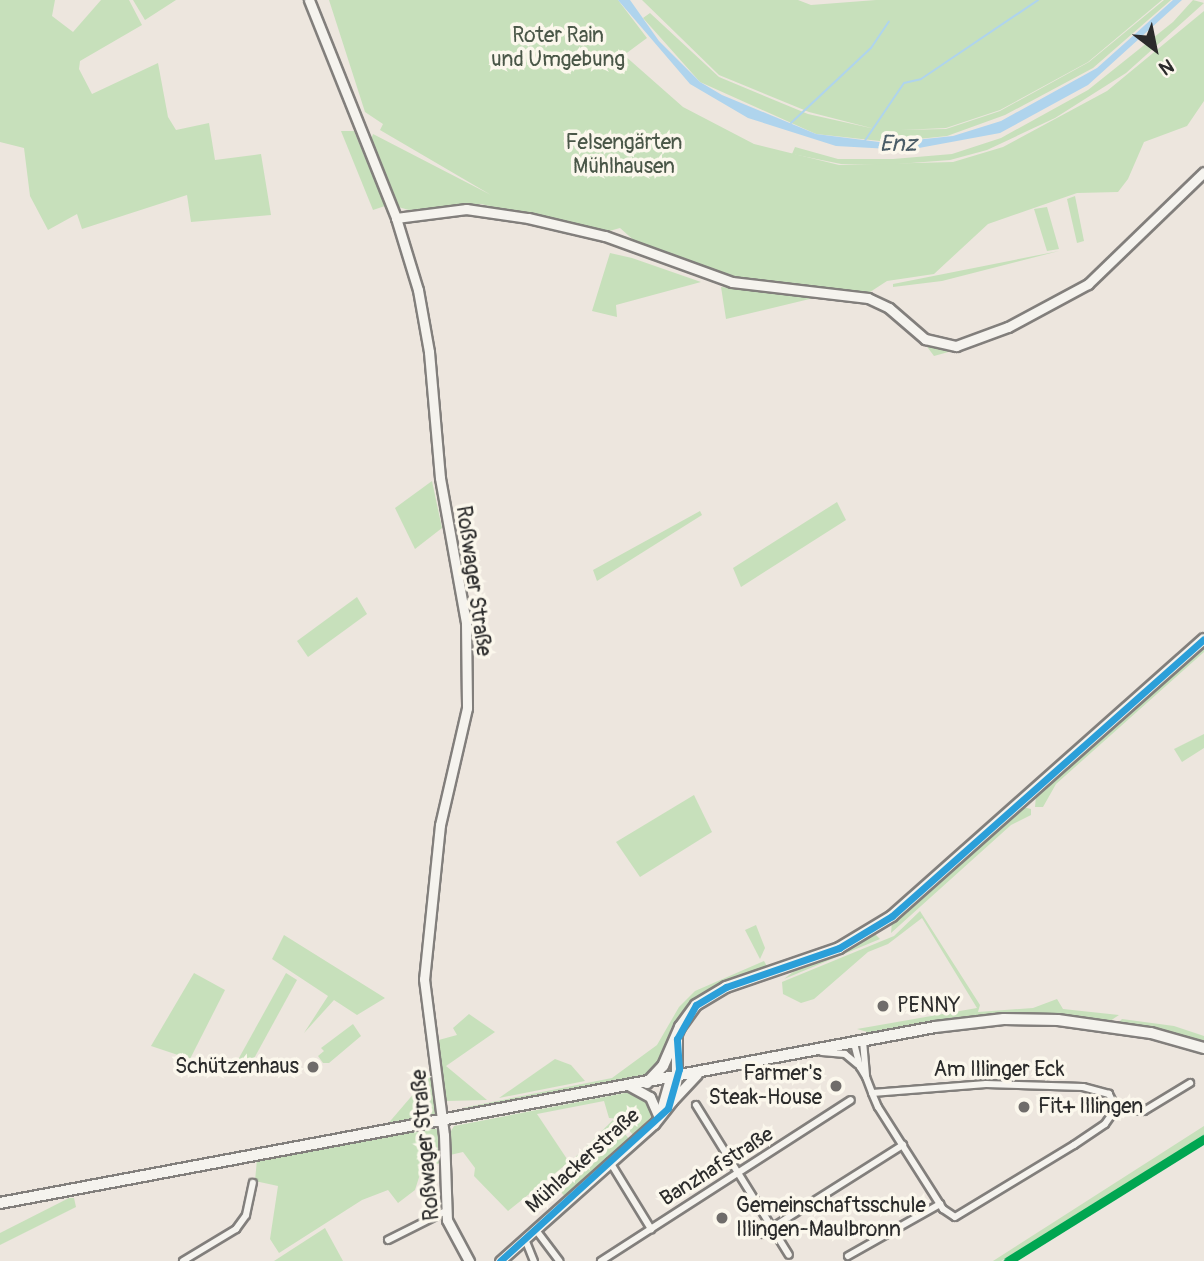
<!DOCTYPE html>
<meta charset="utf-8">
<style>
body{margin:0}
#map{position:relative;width:1204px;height:1261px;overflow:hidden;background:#ede6de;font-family:Pangolin,sans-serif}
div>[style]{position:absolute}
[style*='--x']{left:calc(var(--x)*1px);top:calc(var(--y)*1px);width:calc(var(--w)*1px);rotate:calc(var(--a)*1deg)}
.green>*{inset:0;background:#c7e0bb}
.water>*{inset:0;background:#afd4ed}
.stream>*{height:2px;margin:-1px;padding:0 1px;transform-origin:1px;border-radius:1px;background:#afd4ed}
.roads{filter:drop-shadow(2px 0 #827f7c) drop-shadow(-2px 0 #827f7c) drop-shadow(0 2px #827f7c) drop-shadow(0 -2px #827f7c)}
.street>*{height:6px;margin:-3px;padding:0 3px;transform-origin:3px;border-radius:3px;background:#f5f3ee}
.secondary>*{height:9px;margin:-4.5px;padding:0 4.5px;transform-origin:4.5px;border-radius:4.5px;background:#f5f3ee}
.primary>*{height:10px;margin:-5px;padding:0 5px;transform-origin:5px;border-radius:5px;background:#f5f3ee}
.bus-1>*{height:7px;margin:-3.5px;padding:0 3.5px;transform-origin:3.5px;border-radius:3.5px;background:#2b9fd9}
.rail-1>*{height:9px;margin:-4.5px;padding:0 4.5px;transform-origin:4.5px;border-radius:4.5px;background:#00a651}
.dots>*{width:19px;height:19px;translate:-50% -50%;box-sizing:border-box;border:4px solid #fbf7ec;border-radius:50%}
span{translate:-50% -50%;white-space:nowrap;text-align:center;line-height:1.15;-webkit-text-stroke:7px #fbf7ec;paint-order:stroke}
.park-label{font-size:21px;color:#4a5748}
.street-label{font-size:21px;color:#2b2b2b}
.poi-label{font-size:21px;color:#2b2b2b}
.left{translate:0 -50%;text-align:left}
.right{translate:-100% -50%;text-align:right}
.water-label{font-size:23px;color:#4a5c67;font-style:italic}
.north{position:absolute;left:1120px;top:14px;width:70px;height:70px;-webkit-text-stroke:5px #fbf7ec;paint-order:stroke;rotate:148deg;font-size:19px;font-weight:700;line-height:28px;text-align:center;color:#2b2b2b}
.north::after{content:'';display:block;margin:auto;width:24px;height:32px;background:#2b2b2b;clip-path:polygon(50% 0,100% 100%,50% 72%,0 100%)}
</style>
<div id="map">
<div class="green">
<i style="clip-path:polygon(0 0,55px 0,52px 16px,73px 32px,101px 0,129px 0,142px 25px,80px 61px,79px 69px,92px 94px,158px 63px,168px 117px,176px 130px,209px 123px,215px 160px,261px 154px,271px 215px,191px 222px,187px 195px,82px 229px,77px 214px,48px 230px,30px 196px,24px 148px,0 142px)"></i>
<i style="clip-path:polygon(133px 0,176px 0,145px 20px)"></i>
<i style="clip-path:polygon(329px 0,618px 0,647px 38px,624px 55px,683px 107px,754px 144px,839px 165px,953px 162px,1003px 147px,1107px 91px,1204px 11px,1204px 101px,1187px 126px,1144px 142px,1128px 179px,1118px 192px,1077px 193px,988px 224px,934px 274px,887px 281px,867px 294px,808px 288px,723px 276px,637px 243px,620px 228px,606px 232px,481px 204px,409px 210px,398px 207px,370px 143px,373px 134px,491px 195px,380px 130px,383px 124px,365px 112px)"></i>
<i style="clip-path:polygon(642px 0,798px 0,811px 5px,876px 0,1162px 0,1088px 62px,1000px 110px,946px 128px,901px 130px,946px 129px,1000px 111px,1089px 62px,1164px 0,1171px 0,1093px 68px,1005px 115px,947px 136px,889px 142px,816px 134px,700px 82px,643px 18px,650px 13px,719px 77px,808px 114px,875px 129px,809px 112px,719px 75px)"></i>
<i style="clip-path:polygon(1193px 0,1204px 3px,1126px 73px,1055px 118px,987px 150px,950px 160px,885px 165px,841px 164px,792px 154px,795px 147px,838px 159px,893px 159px,952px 154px,1001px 138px,1088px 90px,1173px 22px)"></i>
<i style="clip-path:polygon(341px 131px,354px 131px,385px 206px,373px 210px)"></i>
<i style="clip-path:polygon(1075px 196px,1084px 241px,1077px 243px,1067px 199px)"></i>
<i style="clip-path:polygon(1047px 207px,1059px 249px,1047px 251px,1034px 209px)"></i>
<i style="clip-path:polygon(1059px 251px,942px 281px,893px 287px,893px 284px)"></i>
<i style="clip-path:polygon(610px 253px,632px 258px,701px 282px,616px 305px,617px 317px,592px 311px)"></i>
<i style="clip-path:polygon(721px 287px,822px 296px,726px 319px)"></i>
<i style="clip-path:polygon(919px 336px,959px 349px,934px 356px)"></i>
<i style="clip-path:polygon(432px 481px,442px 528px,415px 549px,395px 508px)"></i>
<i style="clip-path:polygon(837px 502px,846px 520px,741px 587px,733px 568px)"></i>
<i style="clip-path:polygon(700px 511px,702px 515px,597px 581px,593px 570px)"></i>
<i style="clip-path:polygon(357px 597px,367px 614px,308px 657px,297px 641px)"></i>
<i style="clip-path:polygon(1204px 644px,1204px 652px,1056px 784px,1043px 807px,1035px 807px,1036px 796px)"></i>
<i style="clip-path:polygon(1204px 734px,1204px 748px,1182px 762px,1174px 749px)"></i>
<i style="clip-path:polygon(694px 795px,712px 832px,640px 877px,616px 842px)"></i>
<i style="clip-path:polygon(1023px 807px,1031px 809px,1031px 815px,1011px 825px,891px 933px,892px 922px)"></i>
<i style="clip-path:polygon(920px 911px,980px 1005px,978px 1012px,1033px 1008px,1057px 999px,1063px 1009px,1119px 1015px,1110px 1021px,1056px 1016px,958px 1017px,871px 1033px,857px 1029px,977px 1008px,922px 918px,888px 944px,868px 952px,814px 999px,801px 1003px,783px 994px,782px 982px,894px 936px)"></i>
<i style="clip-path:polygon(756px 925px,765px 948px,760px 959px,745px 930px)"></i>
<i style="clip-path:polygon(875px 934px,880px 939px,784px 979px,793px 972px)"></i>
<i style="clip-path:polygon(284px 935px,385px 998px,357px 1015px,334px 1000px,304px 1033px,328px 996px,272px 959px)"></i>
<i style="clip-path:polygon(764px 961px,768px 968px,712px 988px,684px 1009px,671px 1028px,660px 1068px,645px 1078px,493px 1106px,462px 1108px,612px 1078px,657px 1045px,679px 1007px,695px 991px)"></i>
<i style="clip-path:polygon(194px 973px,225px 990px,190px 1059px,151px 1046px)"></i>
<i style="clip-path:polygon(286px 973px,297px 980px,246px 1073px,234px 1067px)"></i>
<i style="clip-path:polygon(469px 1014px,495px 1032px,446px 1066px,487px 1100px,446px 1101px,435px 1041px,457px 1035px,453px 1028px)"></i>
<i style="clip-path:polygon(1122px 1019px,1174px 1026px,1204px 1036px,1204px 1043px,1119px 1022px)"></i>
<i style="clip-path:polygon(353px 1024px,361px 1036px,329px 1063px,323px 1063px,318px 1056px,324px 1051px,321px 1048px)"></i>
<i style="clip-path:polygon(555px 1059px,571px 1065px,585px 1081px,499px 1098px)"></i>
<i style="clip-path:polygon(434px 1070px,435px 1115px,386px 1126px)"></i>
<i style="clip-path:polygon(630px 1092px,646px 1097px,653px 1114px,635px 1137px,619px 1119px,609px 1118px,604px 1101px,537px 1114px,569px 1162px,508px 1211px,474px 1176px,475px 1168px,463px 1152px,450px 1155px,447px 1138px,454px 1126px)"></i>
<i style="clip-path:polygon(613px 1120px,630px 1140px,565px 1197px,552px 1180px)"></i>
<i style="clip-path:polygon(1204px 1126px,1204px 1135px,1001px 1261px,993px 1261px)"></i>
<i style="clip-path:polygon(433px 1127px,440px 1132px,442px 1162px,421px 1171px,415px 1190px,398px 1203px,388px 1190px,362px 1200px,279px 1253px,270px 1239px,278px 1186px,255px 1181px,257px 1159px)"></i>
<i style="clip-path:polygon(69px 1198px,74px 1198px,76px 1207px,0 1245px,0 1233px)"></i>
<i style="clip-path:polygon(325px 1228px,343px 1261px,274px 1261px)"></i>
</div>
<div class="water">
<i style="clip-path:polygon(618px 0,630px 0,659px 41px,700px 82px,722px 95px,816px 134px,887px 143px,953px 136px,1001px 121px,1097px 68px,1173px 0,1182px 0,1088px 85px,1000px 133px,908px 150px,836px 146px,748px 118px,690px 84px)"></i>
</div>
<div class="stream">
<i style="--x:791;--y:123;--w:110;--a:-43.2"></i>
<i style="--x:871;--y:48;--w:32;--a:-56"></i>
<i style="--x:864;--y:142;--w:71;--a:-55.9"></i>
<i style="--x:904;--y:83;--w:17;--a:-13"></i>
<i style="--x:921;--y:79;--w:141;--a:-34"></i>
</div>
<div class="roads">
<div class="street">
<i style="--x:863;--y:1041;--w:34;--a:85"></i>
<i style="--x:854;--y:1043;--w:25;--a:76"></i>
<i style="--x:860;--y:1067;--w:12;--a:59"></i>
<i style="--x:866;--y:1077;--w:17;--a:69"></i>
<i style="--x:872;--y:1093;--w:15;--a:67"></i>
<i style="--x:878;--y:1107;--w:121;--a:57.5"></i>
<i style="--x:943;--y:1209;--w:14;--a:34"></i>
<i style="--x:955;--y:1217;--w:139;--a:-31.2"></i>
<i style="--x:1074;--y:1145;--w:37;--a:-34"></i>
<i style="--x:1105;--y:1124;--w:19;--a:-55"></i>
<i style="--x:1116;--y:1108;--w:16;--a:-117"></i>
<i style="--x:1109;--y:1094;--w:27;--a:-165"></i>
<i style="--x:1083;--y:1087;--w:97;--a:-178.2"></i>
<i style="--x:986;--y:1084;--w:114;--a:175.5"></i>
<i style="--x:822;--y:1052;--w:23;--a:5"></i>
<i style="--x:845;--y:1054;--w:16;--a:40"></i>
<i style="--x:696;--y:1105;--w:176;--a:58.2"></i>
<i style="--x:1116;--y:1108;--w:28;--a:6"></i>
<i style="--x:1144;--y:1111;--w:54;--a:-31.3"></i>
<i style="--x:610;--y:1162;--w:79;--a:58.5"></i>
<i style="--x:536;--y:1230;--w:39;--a:53"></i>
<i style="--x:762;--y:1234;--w:167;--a:-32.3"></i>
<i style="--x:525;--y:1239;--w:24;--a:68"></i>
<i style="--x:388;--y:1240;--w:65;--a:-26.6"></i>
<i style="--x:848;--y:1256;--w:106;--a:-29.5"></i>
<i style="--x:183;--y:1261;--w:62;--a:-31.1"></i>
<i style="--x:236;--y:1229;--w:17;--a:-54"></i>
<i style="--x:246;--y:1215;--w:33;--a:-78"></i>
<i style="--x:601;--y:1261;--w:297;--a:-32.8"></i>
</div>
<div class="secondary">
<i style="--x:309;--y:0;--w:235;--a:68.2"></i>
<i style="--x:396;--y:218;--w:75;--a:73"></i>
<i style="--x:418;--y:290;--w:63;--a:79.9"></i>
<i style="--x:429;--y:352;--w:126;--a:85"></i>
<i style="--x:440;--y:478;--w:147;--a:79.8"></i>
<i style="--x:466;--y:623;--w:85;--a:89.3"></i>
<i style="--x:467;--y:708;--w:120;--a:103"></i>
<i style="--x:440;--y:825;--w:155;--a:95.9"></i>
<i style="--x:424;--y:979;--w:157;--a:82.7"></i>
<i style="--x:444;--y:1135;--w:85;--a:88"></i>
<i style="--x:447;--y:1220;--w:47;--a:61.8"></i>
<i style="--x:396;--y:218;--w:71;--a:-7.3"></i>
<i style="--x:466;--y:209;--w:63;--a:8.3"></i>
<i style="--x:528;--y:218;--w:79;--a:13.2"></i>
<i style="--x:605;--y:236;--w:135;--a:19.9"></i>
<i style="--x:732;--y:282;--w:137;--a:6.7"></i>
<i style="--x:868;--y:298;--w:23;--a:25"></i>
<i style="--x:889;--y:308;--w:48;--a:40.7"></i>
<i style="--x:925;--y:339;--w:32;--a:13"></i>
<i style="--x:956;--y:346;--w:55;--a:-20.1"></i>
<i style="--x:1008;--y:327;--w:91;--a:-28.3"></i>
<i style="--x:1088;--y:284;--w:161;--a:-44"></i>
<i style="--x:630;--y:1086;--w:23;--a:29"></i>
<i style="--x:650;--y:1097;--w:22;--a:66"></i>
<i style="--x:673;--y:1100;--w:35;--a:-47"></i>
<i style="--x:659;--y:1117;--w:40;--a:-74"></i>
<i style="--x:500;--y:1261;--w:206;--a:-41.7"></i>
<i style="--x:654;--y:1124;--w:29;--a:-52"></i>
<i style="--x:672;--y:1101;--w:25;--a:-78"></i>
</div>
<div class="primary">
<i style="--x:677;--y:1040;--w:37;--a:90"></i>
<i style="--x:647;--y:1083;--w:23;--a:-47"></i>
<i style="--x:663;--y:1066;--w:43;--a:-66.4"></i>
<i style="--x:680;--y:1027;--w:27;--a:-54"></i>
<i style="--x:696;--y:1005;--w:35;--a:-31"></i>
<i style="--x:726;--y:987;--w:120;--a:-19"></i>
<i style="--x:839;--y:948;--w:62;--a:-31.1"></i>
<i style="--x:892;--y:916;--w:417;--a:-41.6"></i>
<i style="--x:0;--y:1203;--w:951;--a:-10.66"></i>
<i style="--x:935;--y:1027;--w:69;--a:-6.6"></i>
<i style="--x:1004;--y:1019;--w:54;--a:1.1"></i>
<i style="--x:1058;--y:1020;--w:94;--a:8"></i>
<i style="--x:1151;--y:1033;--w:55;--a:15.8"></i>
</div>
</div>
<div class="bus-1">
<i style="--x:500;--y:1261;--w:227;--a:-42.3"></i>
<i style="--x:668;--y:1108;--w:41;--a:-74.2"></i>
<i style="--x:679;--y:1069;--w:30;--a:-94"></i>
<i style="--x:677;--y:1039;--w:39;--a:-61"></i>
<i style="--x:696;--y:1005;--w:35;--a:-31"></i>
<i style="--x:726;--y:987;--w:120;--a:-19"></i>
<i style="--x:839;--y:948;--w:62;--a:-31.1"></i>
<i style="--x:892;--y:916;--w:417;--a:-41.6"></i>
</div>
<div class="rail-1">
<i style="--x:1008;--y:1261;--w:231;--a:-31.9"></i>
</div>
<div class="dots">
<i style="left:883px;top:1006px;background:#6f6c6a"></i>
<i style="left:313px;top:1067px;background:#6f6c6a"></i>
<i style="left:836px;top:1086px;background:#6f6c6a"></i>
<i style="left:1024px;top:1107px;background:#6f6c6a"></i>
<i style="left:722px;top:1218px;background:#6f6c6a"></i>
</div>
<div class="park-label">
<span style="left:558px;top:48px">Roter Rain<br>und Umgebung</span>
<span style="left:624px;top:155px">Felsengärten<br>Mühlhausen</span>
</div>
<div class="street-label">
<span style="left:473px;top:581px;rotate:82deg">Roßwager Straße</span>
<span style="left:999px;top:1070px">Am Illinger Eck</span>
<span style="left:426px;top:1145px;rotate:-95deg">Roßwager Straße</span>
<span style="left:583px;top:1161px;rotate:-42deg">Mühlackerstraße</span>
<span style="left:717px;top:1167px;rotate:-32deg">Banzhafstraße</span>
</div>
<div class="poi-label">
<span class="left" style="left:897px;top:1006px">PENNY</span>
<span class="right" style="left:299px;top:1067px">Schützenhaus</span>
<span class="right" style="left:822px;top:1086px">Farmer's<br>Steak-House</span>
<span class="left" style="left:1038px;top:1107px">Fit+ Illingen</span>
<span class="left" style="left:736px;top:1218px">Gemeinschaftsschule<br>Illingen-Maulbronn</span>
</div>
<div class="water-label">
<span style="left:898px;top:144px">Enz</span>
</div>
<div class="north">N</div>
</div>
